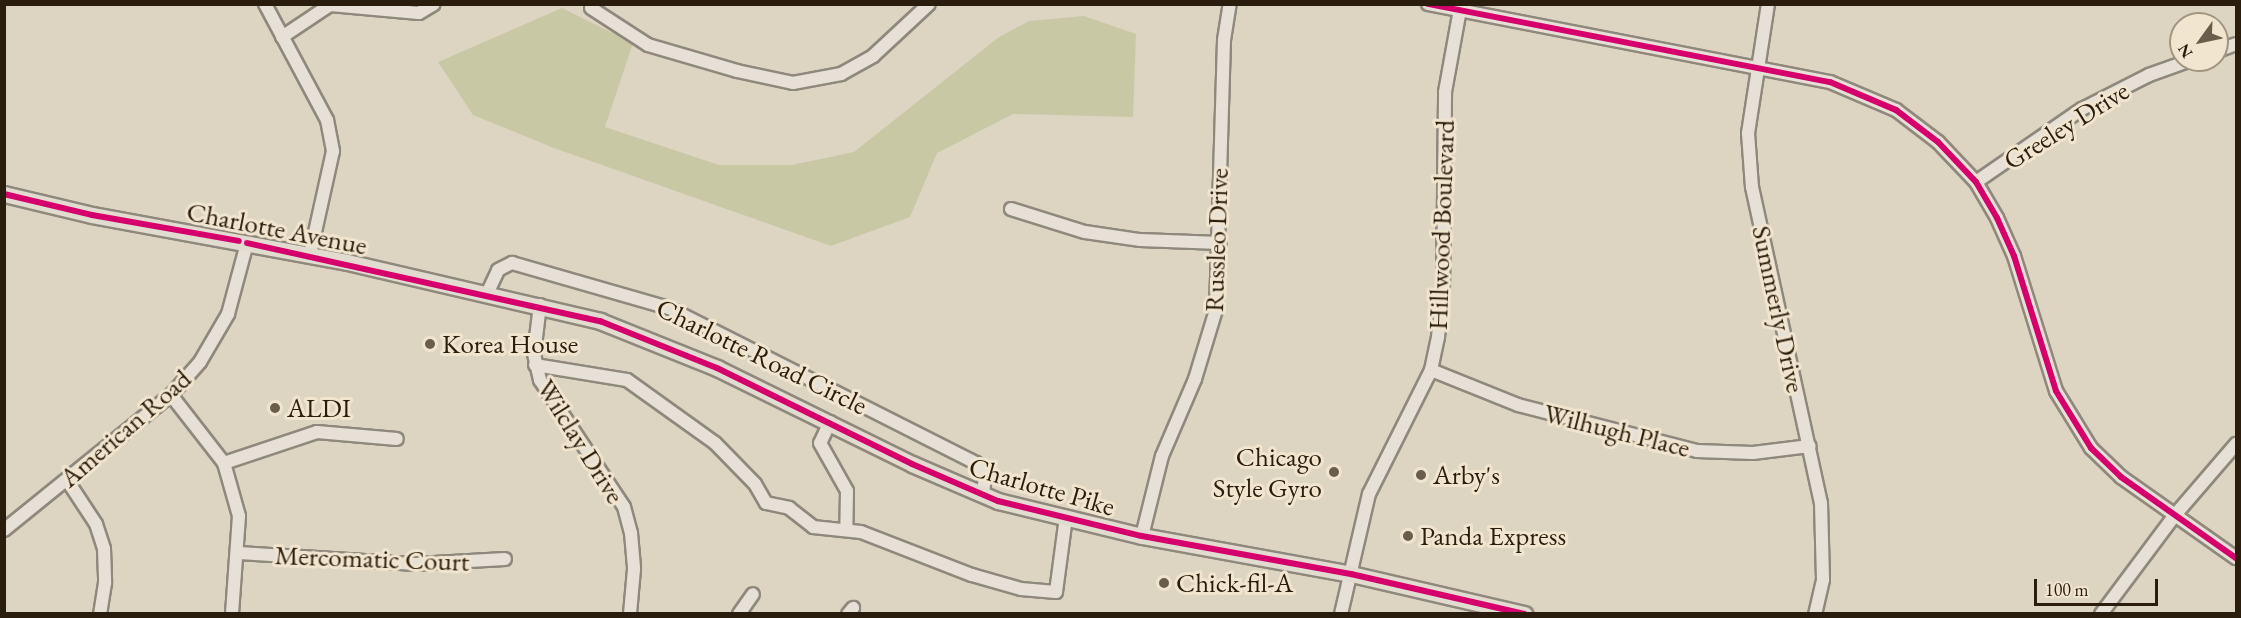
<!DOCTYPE html>
<style>
body{margin:0}
#map{position:relative;width:2241px;height:618px;overflow:hidden;background:#ded4c2;font-family:"EB Garamond",serif}
div>[style]{position:absolute}
[style*='--x']{left:calc(var(--x)*1px);top:calc(var(--y)*1px);width:calc(var(--w)*1px);rotate:calc(var(--a)*1deg)}
.green>*{inset:0;background:#c8c8a5}
.roads{filter:drop-shadow(2px 0 #8f887c) drop-shadow(-2px 0 #8f887c) drop-shadow(0 2px #8f887c) drop-shadow(0 -2px #8f887c)}
.minor>*{height:12px;margin:-6px;padding:0 6px;transform-origin:6px;border-radius:6px;background:#e6e0d6}
.major>*{height:15px;margin:-7.5px;padding:0 7.5px;transform-origin:7.5px;border-radius:7.5px;background:#e1dbd0}
.cycleway>*{height:6px;margin:-3px;padding:0 3px;transform-origin:3px;border-radius:3px;background:#d6006c}
.dots>*{width:16px;height:16px;translate:-50% -50%;box-sizing:border-box;border:3px solid #f2e5cf;border-radius:50%}
span{translate:-50% -50%;white-space:nowrap;text-align:center;line-height:1.15;-webkit-text-stroke:6px #f2e5cf;paint-order:stroke}
.street-label{font-size:27px;color:#2b1d0d}
.poi-label{font-size:27px;color:#2b1d0d}
.left{translate:0 -50%;text-align:left}
.right{translate:-100% -50%;text-align:right}
.frame{position:absolute;inset:0;border:6px solid #2b1d0d;pointer-events:none}
.north{position:absolute;left:2169px;top:12px;width:60px;height:60px;box-sizing:border-box;background:#f2e5cf;border:2px solid #a29581;border-radius:50%;rotate:237deg;font-size:16px;font-weight:700;line-height:24px;text-align:center;color:#2b1d0d}
.north::after{content:'';display:block;margin:auto;width:21px;height:27px;background:#6a5d4c;clip-path:polygon(50% 0,100% 100%,50% 72%,0 100%)}
.scale{position:absolute;left:2034px;top:579px;width:124px;height:27px;box-sizing:border-box;border:3px solid #2b1d0d;border-top:0;padding-left:8px;font-size:18px;line-height:21px;white-space:nowrap;color:#2b1d0d;-webkit-text-stroke:4px #f2e5cf;paint-order:stroke}
</style>
<div id="map">
<div class="green">
<i style="clip-path:polygon(562px 8px,633px 43px,605px 127px,719px 165px,792px 165px,854px 152px,999px 37px,1029px 21px,1084px 16px,1136px 34px,1133px 117px,1013px 114px,937px 153px,910px 217px,831px 246px,554px 148px,473px 115px,438px 62px)"></i>
</div>
<div class="roads">
<div class="minor">
<i style="--x:265;--y:4;--w:132;--a:61.9"></i>
<i style="--x:327;--y:120;--w:32;--a:79"></i>
<i style="--x:333;--y:151;--w:107;--a:102.5"></i>
<i style="--x:1428;--y:4;--w:409;--a:11"></i>
<i style="--x:1830;--y:82;--w:72;--a:23"></i>
<i style="--x:1896;--y:110;--w:53;--a:37.3"></i>
<i style="--x:1938;--y:142;--w:55;--a:46.5"></i>
<i style="--x:1976;--y:182;--w:42;--a:59.7"></i>
<i style="--x:1997;--y:218;--w:42;--a:65.9"></i>
<i style="--x:2014;--y:256;--w:141;--a:72.7"></i>
<i style="--x:2056;--y:391;--w:67;--a:58.4"></i>
<i style="--x:2091;--y:448;--w:42;--a:44"></i>
<i style="--x:2121;--y:477;--w:141;--a:35.2"></i>
<i style="--x:1768;--y:4;--w:131;--a:98.8"></i>
<i style="--x:1748;--y:133;--w:54;--a:85.8"></i>
<i style="--x:1752;--y:187;--w:323;--a:77.7"></i>
<i style="--x:1821;--y:503;--w:77;--a:88.5"></i>
<i style="--x:1823;--y:580;--w:35;--a:103"></i>
<i style="--x:591;--y:8;--w:68;--a:33"></i>
<i style="--x:648;--y:45;--w:93;--a:16.3"></i>
<i style="--x:737;--y:71;--w:57;--a:12.1"></i>
<i style="--x:793;--y:83;--w:49;--a:-10.6"></i>
<i style="--x:841;--y:74;--w:37;--a:-29"></i>
<i style="--x:873;--y:56;--w:76;--a:-42.9"></i>
<i style="--x:282;--y:37;--w:58;--a:-33.7"></i>
<i style="--x:330;--y:5;--w:89;--a:5.1"></i>
<i style="--x:419;--y:13;--w:17;--a:-31"></i>
<i style="--x:2217;--y:51;--w:20;--a:-20"></i>
<i style="--x:1976;--y:182;--w:129;--a:-34.6"></i>
<i style="--x:2082;--y:109;--w:75;--a:-26.9"></i>
<i style="--x:2149;--y:75;--w:45;--a:-19.7"></i>
<i style="--x:1011;--y:209;--w:77;--a:17.3"></i>
<i style="--x:1085;--y:232;--w:56;--a:8.3"></i>
<i style="--x:1140;--y:240;--w:80;--a:2.1"></i>
<i style="--x:487;--y:294;--w:26;--a:-65"></i>
<i style="--x:498;--y:270;--w:16;--a:-27"></i>
<i style="--x:512;--y:263;--w:163;--a:16"></i>
<i style="--x:669;--y:308;--w:344;--a:26.8"></i>
<i style="--x:976;--y:463;--w:15;--a:53"></i>
<i style="--x:985;--y:475;--w:20;--a:96"></i>
<i style="--x:540;--y:305;--w:49;--a:97"></i>
<i style="--x:534;--y:354;--w:27;--a:77"></i>
<i style="--x:540;--y:380;--w:152;--a:56.5"></i>
<i style="--x:624;--y:507;--w:27;--a:75"></i>
<i style="--x:631;--y:533;--w:36;--a:85"></i>
<i style="--x:634;--y:569;--w:45;--a:95.1"></i>
<i style="--x:535;--y:365;--w:93;--a:9.3"></i>
<i style="--x:627;--y:380;--w:108;--a:35.6"></i>
<i style="--x:715;--y:443;--w:57;--a:45.7"></i>
<i style="--x:755;--y:484;--w:22;--a:60"></i>
<i style="--x:766;--y:503;--w:24;--a:12"></i>
<i style="--x:789;--y:508;--w:31;--a:38"></i>
<i style="--x:813;--y:527;--w:48;--a:5.9"></i>
<i style="--x:861;--y:532;--w:119;--a:21.2"></i>
<i style="--x:972;--y:575;--w:51;--a:15.9"></i>
<i style="--x:1021;--y:589;--w:35;--a:5"></i>
<i style="--x:1056;--y:592;--w:76;--a:-82.4"></i>
<i style="--x:1431;--y:370;--w:94;--a:21.9"></i>
<i style="--x:1518;--y:405;--w:185;--a:14.4"></i>
<i style="--x:1697;--y:451;--w:56;--a:2"></i>
<i style="--x:1753;--y:453;--w:57;--a:-7"></i>
<i style="--x:171;--y:395;--w:86;--a:52.1"></i>
<i style="--x:224;--y:463;--w:55;--a:74.2"></i>
<i style="--x:239;--y:516;--w:98;--a:94.1"></i>
<i style="--x:830;--y:422;--w:23;--a:115"></i>
<i style="--x:820;--y:443;--w:55;--a:60.6"></i>
<i style="--x:847;--y:491;--w:39;--a:91"></i>
<i style="--x:224;--y:463;--w:98;--a:-18.4"></i>
<i style="--x:317;--y:432;--w:80;--a:5"></i>
<i style="--x:67;--y:480;--w:53;--a:56.6"></i>
<i style="--x:96;--y:524;--w:26;--a:72"></i>
<i style="--x:104;--y:549;--w:34;--a:88"></i>
<i style="--x:105;--y:583;--w:31;--a:99"></i>
<i style="--x:4;--y:530;--w:215;--a:-39"></i>
<i style="--x:171;--y:395;--w:44;--a:-48.7"></i>
<i style="--x:200;--y:362;--w:56;--a:-59.7"></i>
<i style="--x:228;--y:314;--w:73;--a:-75"></i>
<i style="--x:1142;--y:536;--w:82;--a:-76"></i>
<i style="--x:1162;--y:456;--w:84;--a:-66.8"></i>
<i style="--x:1195;--y:379;--w:72;--a:-73.1"></i>
<i style="--x:1216;--y:310;--w:270;--a:-88.3"></i>
<i style="--x:1224;--y:40;--w:36;--a:-81"></i>
<i style="--x:239;--y:553;--w:177;--a:3.6"></i>
<i style="--x:416;--y:564;--w:89;--a:-3.2"></i>
<i style="--x:739;--y:614;--w:24;--a:-55"></i>
<i style="--x:848;--y:614;--w:8;--a:-50"></i>
<i style="--x:1341;--y:614;--w:123;--a:-76.9"></i>
<i style="--x:1369;--y:494;--w:139;--a:-63.4"></i>
<i style="--x:1431;--y:370;--w:34;--a:-78"></i>
<i style="--x:1438;--y:337;--w:47;--a:-83.9"></i>
<i style="--x:1443;--y:290;--w:198;--a:-89.4"></i>
<i style="--x:1445;--y:92;--w:89;--a:-79.7"></i>
<i style="--x:2101;--y:614;--w:124;--a:-53.2"></i>
<i style="--x:2175;--y:515;--w:94;--a:-49.3"></i>
</div>
<div class="major">
<i style="--x:4;--y:194;--w:90;--a:13.4"></i>
<i style="--x:92;--y:215;--w:259;--a:10.4"></i>
<i style="--x:347;--y:262;--w:260;--a:13.1"></i>
<i style="--x:600;--y:321;--w:126;--a:21.9"></i>
<i style="--x:717;--y:368;--w:217;--a:26.2"></i>
<i style="--x:912;--y:464;--w:94;--a:23.3"></i>
<i style="--x:998;--y:501;--w:148;--a:13.7"></i>
<i style="--x:1142;--y:536;--w:212;--a:10.3"></i>
<i style="--x:1351;--y:574;--w:178;--a:13"></i>
</div>
</div>
<div class="cycleway">
<i style="--x:1428;--y:4;--w:409;--a:11"></i>
<i style="--x:1830;--y:82;--w:72;--a:23"></i>
<i style="--x:1896;--y:110;--w:53;--a:37.3"></i>
<i style="--x:1938;--y:142;--w:55;--a:46.5"></i>
<i style="--x:1976;--y:182;--w:42;--a:59.7"></i>
<i style="--x:1997;--y:218;--w:42;--a:65.9"></i>
<i style="--x:2014;--y:256;--w:141;--a:72.7"></i>
<i style="--x:2056;--y:391;--w:67;--a:58.4"></i>
<i style="--x:2091;--y:448;--w:42;--a:44"></i>
<i style="--x:2121;--y:477;--w:141;--a:35.2"></i>
<i style="--x:4;--y:194;--w:90;--a:13.4"></i>
<i style="--x:92;--y:215;--w:149;--a:10"></i>
<i style="--x:247;--y:243;--w:362;--a:12.5"></i>
<i style="--x:600;--y:321;--w:126;--a:21.9"></i>
<i style="--x:717;--y:368;--w:217;--a:26.2"></i>
<i style="--x:912;--y:464;--w:94;--a:23.3"></i>
<i style="--x:998;--y:501;--w:148;--a:13.7"></i>
<i style="--x:1142;--y:536;--w:212;--a:10.3"></i>
<i style="--x:1351;--y:574;--w:178;--a:13"></i>
</div>
<div class="dots">
<i style="left:430px;top:344px;background:#6a5d4c"></i>
<i style="left:275px;top:408px;background:#6a5d4c"></i>
<i style="left:1334px;top:472px;background:#6a5d4c"></i>
<i style="left:1421px;top:475px;background:#6a5d4c"></i>
<i style="left:1408px;top:536px;background:#6a5d4c"></i>
<i style="left:1164px;top:583px;background:#6a5d4c"></i>
</div>
<div class="street-label">
<span style="left:2066px;top:125px;rotate:-32deg">Greeley Drive</span>
<span style="left:1441px;top:225px;rotate:-88deg">Hillwood Boulevard</span>
<span style="left:277px;top:228px;rotate:11deg">Charlotte Avenue</span>
<span style="left:1216px;top:240px;rotate:-88deg">Russleo Drive</span>
<span style="left:1779px;top:309px;rotate:78deg">Summerly Drive</span>
<span style="left:762px;top:356px;rotate:26deg">Charlotte Road Circle</span>
<span style="left:125px;top:428px;rotate:-41deg">American Road</span>
<span style="left:1617px;top:430px;rotate:14deg">Wilhugh Place</span>
<span style="left:581px;top:441px;rotate:58deg">Wilclay Drive</span>
<span style="left:1042px;top:486px;rotate:16deg">Charlotte Pike</span>
<span style="left:372px;top:558px;rotate:2deg">Mercomatic Court</span>
</div>
<div class="poi-label">
<span class="left" style="left:442px;top:344px">Korea House</span>
<span class="left" style="left:287px;top:408px">ALDI</span>
<span class="right" style="left:1322px;top:472px">Chicago<br>Style Gyro</span>
<span class="left" style="left:1433px;top:475px">Arby's</span>
<span class="left" style="left:1420px;top:536px">Panda Express</span>
<span class="left" style="left:1176px;top:583px">Chick-fil-A</span>
</div>
<div class="frame"></div>
<div class="north">N</div>
<div class="scale">100 m</div>
</div>
